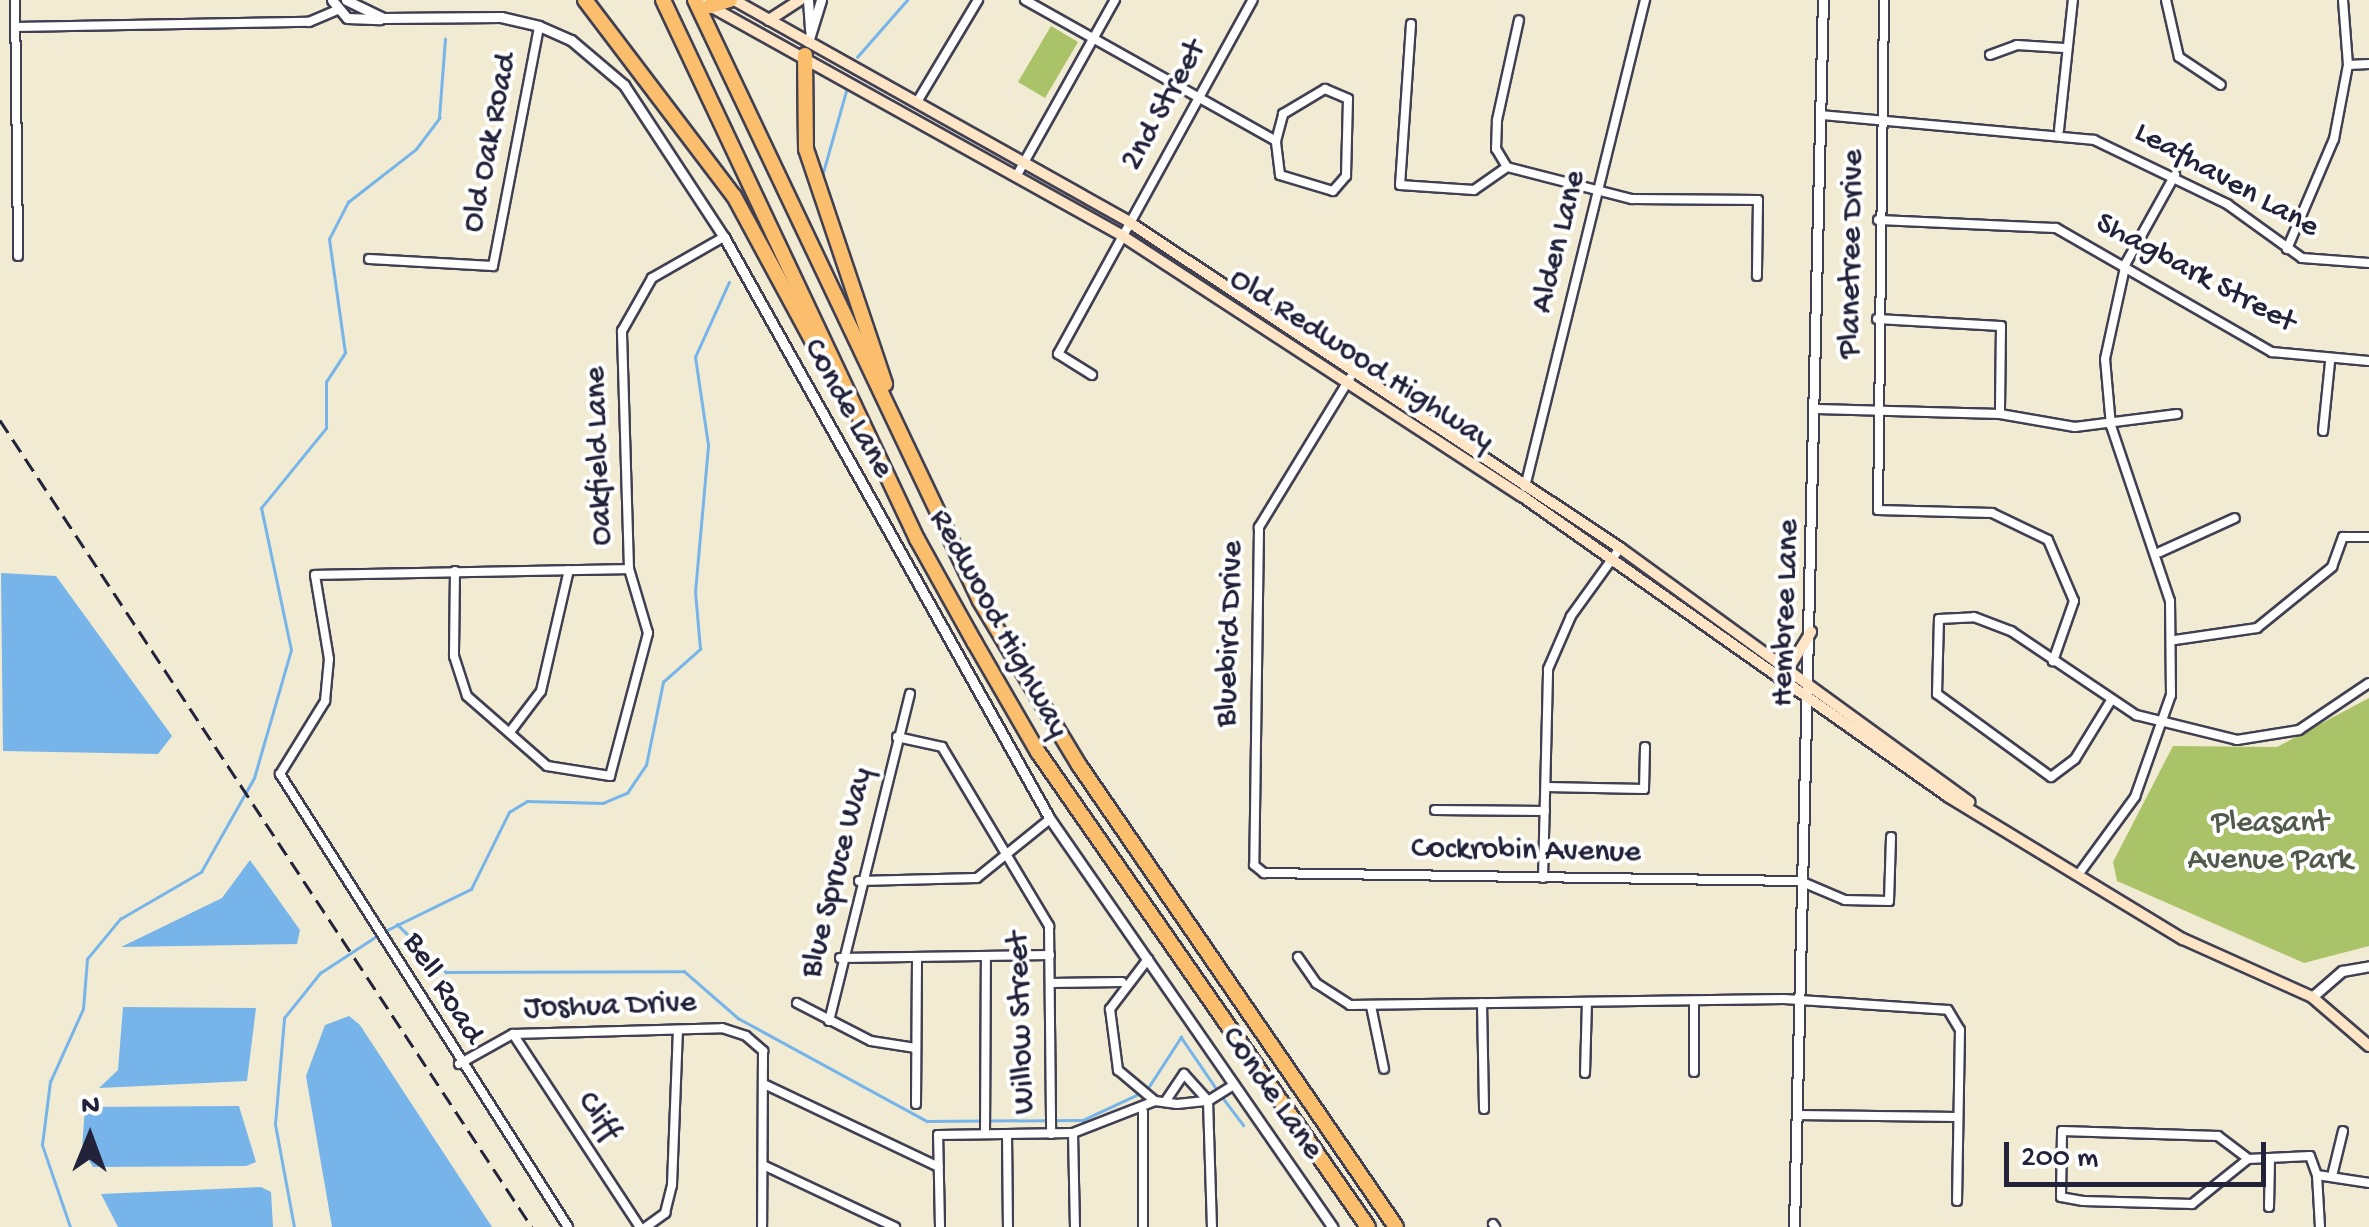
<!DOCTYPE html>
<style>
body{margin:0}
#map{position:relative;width:2369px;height:1227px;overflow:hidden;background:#f1ebd4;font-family:"Gochi Hand",sans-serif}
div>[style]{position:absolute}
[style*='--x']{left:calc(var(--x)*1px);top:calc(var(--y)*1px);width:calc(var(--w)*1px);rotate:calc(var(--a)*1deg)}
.green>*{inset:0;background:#abc368}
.water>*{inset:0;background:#76b4e9}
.stream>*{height:2.5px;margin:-1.25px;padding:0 1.25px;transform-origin:1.25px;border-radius:1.25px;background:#76b4e9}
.roads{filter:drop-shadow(2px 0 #414052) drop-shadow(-2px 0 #414052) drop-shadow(0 2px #414052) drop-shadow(0 -2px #414052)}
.minor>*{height:8px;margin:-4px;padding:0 4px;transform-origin:4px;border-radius:4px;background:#fff}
.tertiary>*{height:9px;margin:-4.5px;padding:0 4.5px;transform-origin:4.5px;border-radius:4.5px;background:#fff}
.secondary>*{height:10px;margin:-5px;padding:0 5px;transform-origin:5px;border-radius:5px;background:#fde5c5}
.motorway>*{height:14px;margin:-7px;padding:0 7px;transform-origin:7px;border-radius:7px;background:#fabe6d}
.rail>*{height:2.5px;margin-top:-1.25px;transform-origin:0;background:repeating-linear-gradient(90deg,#22223b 0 15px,transparent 0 23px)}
span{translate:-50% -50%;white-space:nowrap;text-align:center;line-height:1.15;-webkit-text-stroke:8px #fff;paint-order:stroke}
.street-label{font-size:32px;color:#22223b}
.park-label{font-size:32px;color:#525a4b}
.north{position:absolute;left:40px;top:1087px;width:100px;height:100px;-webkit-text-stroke:8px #fff;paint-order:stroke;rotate:1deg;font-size:28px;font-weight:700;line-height:40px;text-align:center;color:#22223b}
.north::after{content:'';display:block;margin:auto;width:35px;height:45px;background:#22223b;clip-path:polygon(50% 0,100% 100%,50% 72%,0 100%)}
.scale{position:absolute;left:2004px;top:1142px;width:262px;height:45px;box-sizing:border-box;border:5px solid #22223b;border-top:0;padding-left:12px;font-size:30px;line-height:35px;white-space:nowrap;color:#22223b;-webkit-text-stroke:8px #fff;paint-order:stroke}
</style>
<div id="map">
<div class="green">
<i style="clip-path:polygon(1051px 26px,1078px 42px,1045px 98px,1018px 82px)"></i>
<i style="clip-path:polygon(2369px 698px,2369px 946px,2304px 963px,2117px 881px,2113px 862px,2173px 746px,2277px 747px)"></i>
</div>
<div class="water">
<i style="clip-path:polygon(1px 573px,56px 576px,172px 736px,158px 754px,3px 751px)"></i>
<i style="clip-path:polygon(250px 860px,300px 930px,297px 944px,121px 947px,222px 898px)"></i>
<i style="clip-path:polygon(123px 1007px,256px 1008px,247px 1081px,99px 1088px,118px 1070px)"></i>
<i style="clip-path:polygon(349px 1016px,360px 1025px,492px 1227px,332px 1227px,306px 1076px,325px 1025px)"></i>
<i style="clip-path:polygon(239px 1106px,256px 1162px,246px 1166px,93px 1167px,82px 1149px,85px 1107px)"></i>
<i style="clip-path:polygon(261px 1187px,271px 1192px,273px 1227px,118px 1227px,101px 1194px)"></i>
</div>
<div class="stream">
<i style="--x:857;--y:57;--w:76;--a:-48.7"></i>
<i style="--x:822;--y:176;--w:88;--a:-74.2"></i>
<i style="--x:397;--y:924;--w:69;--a:44.4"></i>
<i style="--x:446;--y:972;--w:238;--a:-0.2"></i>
<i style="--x:684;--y:971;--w:72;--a:41"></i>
<i style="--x:738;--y:1018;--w:215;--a:28.6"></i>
<i style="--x:927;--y:1121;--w:156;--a:-0.4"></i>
<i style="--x:1083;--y:1120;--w:64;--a:-25"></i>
<i style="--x:385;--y:931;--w:96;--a:-26"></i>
<i style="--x:471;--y:889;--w:86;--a:-63.7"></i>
<i style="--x:509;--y:812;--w:21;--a:-31"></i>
<i style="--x:527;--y:801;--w:76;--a:1.5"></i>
<i style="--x:603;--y:803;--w:26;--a:-23"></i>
<i style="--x:627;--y:793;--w:34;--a:-56"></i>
<i style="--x:646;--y:765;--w:85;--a:-78.4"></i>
<i style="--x:663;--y:682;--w:50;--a:-41.7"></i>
<i style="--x:700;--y:649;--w:57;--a:-95"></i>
<i style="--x:695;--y:592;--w:148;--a:-84.9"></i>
<i style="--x:708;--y:445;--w:89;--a:-98.4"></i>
<i style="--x:695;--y:357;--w:82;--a:-65.6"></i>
<i style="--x:1148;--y:1088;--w:61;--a:-57.1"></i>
<i style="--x:1181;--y:1037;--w:65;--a:55.6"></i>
<i style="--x:1223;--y:1098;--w:34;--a:53"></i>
<i style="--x:70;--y:1227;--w:87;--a:-108.9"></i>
<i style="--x:42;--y:1145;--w:64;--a:-82.8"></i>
<i style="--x:50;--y:1082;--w:80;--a:-65.7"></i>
<i style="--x:83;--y:1009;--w:50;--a:-85.4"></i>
<i style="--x:87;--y:959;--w:52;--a:-50.5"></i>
<i style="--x:120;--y:919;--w:94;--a:-30.1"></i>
<i style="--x:201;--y:872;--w:108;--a:-60.6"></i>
<i style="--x:254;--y:778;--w:133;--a:-73.9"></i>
<i style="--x:291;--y:650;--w:145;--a:-101.9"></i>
<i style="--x:261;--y:508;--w:103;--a:-50.9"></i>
<i style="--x:326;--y:428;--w:46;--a:-90"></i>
<i style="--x:326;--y:382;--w:35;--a:-57"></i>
<i style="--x:345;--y:353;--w:115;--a:-98"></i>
<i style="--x:329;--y:239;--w:42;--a:-62.8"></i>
<i style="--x:348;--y:202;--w:86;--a:-37.9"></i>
<i style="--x:416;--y:149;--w:39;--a:-53"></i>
<i style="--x:439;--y:118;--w:79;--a:-85.7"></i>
<i style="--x:294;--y:1227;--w:105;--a:-100.5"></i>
<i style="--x:275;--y:1124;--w:106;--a:-85.1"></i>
<i style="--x:284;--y:1018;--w:58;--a:-51.3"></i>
<i style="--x:320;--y:973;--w:69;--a:-33.2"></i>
</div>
<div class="roads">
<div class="minor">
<i style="--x:15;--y:0;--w:256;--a:89.3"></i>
<i style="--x:1025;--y:0;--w:288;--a:29.3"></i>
<i style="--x:1884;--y:0;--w:510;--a:90.67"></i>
<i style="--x:1878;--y:510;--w:114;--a:1.5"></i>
<i style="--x:1992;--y:513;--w:62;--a:25.7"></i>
<i style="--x:2048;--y:540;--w:66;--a:66.9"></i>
<i style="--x:2074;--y:601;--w:64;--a:109.3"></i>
<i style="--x:2166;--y:0;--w:58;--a:77.2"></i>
<i style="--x:2179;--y:57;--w:50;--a:33.7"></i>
<i style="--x:1411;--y:24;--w:161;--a:93.9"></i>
<i style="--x:1400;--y:185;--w:74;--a:3.9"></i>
<i style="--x:1474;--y:190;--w:40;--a:-34.9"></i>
<i style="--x:1507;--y:167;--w:129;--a:14.4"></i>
<i style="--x:1632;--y:199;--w:126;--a:0.5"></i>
<i style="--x:1758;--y:200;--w:76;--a:90.8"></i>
<i style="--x:15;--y:27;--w:294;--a:-1"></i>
<i style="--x:309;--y:22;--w:30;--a:-23"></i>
<i style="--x:1990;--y:55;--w:29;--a:-20"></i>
<i style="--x:2017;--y:45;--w:47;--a:3.7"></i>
<i style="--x:2348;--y:65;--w:21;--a:-3"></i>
<i style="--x:1325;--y:89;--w:25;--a:23"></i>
<i style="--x:1348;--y:99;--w:77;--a:91.5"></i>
<i style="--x:1346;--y:176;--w:20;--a:131"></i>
<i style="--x:1333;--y:191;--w:55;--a:-163.2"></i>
<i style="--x:1280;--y:175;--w:34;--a:-97"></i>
<i style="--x:1276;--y:141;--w:28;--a:-75"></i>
<i style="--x:1283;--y:114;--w:49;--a:-30.8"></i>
<i style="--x:917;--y:102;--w:119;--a:-59.1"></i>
<i style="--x:1821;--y:115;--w:274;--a:5.2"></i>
<i style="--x:2094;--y:140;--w:148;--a:25.7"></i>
<i style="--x:2227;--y:204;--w:92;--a:35.8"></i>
<i style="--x:2302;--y:258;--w:67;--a:4.3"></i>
<i style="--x:2059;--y:130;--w:131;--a:-83.9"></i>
<i style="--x:1507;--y:167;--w:21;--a:-121"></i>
<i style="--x:1496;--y:149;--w:29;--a:-88"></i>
<i style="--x:1497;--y:120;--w:102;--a:-77.6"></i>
<i style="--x:1017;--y:175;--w:201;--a:-60.8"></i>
<i style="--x:1878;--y:220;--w:178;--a:2.6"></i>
<i style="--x:2056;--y:228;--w:249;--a:29.9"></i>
<i style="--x:2272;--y:352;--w:97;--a:5.3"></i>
<i style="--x:2287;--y:249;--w:120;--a:-66.9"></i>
<i style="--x:2334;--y:139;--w:75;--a:-79.3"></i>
<i style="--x:2348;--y:65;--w:65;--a:-94.4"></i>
<i style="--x:369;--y:259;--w:124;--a:3.2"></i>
<i style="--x:493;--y:266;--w:244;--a:-79.1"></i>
<i style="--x:1877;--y:319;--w:124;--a:3.2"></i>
<i style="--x:2001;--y:326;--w:88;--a:90.7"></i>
<i style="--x:1092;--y:375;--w:40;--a:-148"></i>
<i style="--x:1058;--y:354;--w:404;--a:-61.2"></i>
<i style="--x:1350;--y:378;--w:175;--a:121.4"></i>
<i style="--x:1259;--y:527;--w:338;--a:90.8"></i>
<i style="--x:1254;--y:865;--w:13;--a:39"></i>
<i style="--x:1264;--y:873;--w:536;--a:0.86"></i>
<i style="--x:1800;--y:881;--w:49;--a:22.9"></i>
<i style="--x:1845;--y:900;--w:44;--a:1.3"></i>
<i style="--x:1889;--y:901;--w:64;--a:-88.2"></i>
<i style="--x:1817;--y:409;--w:183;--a:1.6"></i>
<i style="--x:2000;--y:414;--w:76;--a:9.8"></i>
<i style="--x:2075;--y:427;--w:103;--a:-7.3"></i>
<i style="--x:2323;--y:431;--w:69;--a:-84.2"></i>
<i style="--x:1525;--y:487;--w:502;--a:-76.16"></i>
<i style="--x:2160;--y:552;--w:82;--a:-24.4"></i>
<i style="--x:455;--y:571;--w:85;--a:90.7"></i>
<i style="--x:454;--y:656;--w:42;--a:72"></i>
<i style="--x:467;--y:696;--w:106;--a:41.2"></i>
<i style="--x:547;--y:766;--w:64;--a:9"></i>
<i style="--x:610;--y:776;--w:148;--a:-75.1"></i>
<i style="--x:648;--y:633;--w:67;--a:-106.5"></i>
<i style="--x:629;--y:569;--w:238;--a:-91.7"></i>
<i style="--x:622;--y:331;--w:61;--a:-60.5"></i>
<i style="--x:652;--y:278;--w:83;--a:-29.7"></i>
<i style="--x:2175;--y:640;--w:83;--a:-8.3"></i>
<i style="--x:2257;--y:628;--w:97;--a:-39.1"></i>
<i style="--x:2332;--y:567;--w:32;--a:-70"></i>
<i style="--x:2343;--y:537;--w:26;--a:0"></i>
<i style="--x:2110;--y:702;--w:67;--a:121.6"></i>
<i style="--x:2075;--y:759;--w:30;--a:143"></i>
<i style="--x:2051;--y:777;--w:141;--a:-143.9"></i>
<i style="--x:1937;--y:694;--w:75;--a:-88.5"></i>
<i style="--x:1939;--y:619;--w:35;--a:-3"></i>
<i style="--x:1974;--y:617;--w:40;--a:21"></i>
<i style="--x:2011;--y:631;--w:151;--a:33.9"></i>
<i style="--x:2136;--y:715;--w:104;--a:13.9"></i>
<i style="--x:2237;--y:740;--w:63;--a:-9.2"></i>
<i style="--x:2299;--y:730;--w:84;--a:-33.9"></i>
<i style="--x:510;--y:732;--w:51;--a:-52.9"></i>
<i style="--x:541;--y:691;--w:124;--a:-77"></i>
<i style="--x:897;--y:737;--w:46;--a:12.5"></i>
<i style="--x:942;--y:747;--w:209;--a:59.1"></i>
<i style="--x:1049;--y:926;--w:208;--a:89.4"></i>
<i style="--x:1546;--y:787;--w:98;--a:1.2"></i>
<i style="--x:1644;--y:789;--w:42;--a:-88.6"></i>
<i style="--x:1435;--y:810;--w:110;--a:0.5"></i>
<i style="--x:2078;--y:875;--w:97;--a:-53.8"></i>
<i style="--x:2135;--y:797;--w:108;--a:-70.6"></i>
<i style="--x:2171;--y:695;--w:94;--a:-90.6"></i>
<i style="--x:2170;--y:601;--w:185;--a:-108.6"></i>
<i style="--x:2111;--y:426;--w:67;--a:-95.1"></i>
<i style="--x:2105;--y:359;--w:98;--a:-77.7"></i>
<i style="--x:2126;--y:263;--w:101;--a:-60.9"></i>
<i style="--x:1543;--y:878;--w:209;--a:-88.6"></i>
<i style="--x:1548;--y:669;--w:58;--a:-66.5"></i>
<i style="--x:1571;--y:616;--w:84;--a:-54.2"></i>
<i style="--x:859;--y:881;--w:118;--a:-1.5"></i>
<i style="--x:977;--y:878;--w:94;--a:-38.9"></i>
<i style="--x:1298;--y:957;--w:32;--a:55"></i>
<i style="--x:1316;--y:983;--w:40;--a:32.9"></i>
<i style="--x:1350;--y:1005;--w:434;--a:-0.8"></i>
<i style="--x:1784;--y:999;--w:164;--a:3.8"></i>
<i style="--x:1948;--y:1010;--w:23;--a:59"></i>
<i style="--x:1960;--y:1030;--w:171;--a:91"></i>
<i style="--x:840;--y:958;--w:210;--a:-0.8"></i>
<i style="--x:1148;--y:959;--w:63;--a:127.2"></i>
<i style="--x:1110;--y:1009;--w:62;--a:82.5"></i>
<i style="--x:1118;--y:1070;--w:48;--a:40"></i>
<i style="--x:1155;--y:1101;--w:22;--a:8"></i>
<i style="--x:1177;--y:1104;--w:31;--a:-6"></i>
<i style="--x:1208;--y:1101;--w:31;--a:-32"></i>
<i style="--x:1051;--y:983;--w:71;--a:-0.8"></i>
<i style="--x:797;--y:1003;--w:83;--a:27.2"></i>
<i style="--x:871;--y:1041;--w:45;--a:9"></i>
<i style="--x:1482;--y:1003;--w:106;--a:88.9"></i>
<i style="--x:1371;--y:1006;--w:64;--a:78.3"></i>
<i style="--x:829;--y:1021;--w:337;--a:-76.1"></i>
<i style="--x:513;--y:1034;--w:231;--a:56.7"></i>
<i style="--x:459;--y:1064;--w:62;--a:-29.1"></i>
<i style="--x:513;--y:1034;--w:209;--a:-1.6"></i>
<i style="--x:722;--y:1028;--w:25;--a:18"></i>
<i style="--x:746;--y:1036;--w:23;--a:41"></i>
<i style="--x:763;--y:1051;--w:176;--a:90.3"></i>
<i style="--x:1694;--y:1072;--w:70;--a:-90"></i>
<i style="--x:1585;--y:1073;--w:70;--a:-88.4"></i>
<i style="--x:766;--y:1085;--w:191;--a:25.4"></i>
<i style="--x:1165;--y:1102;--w:34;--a:-56"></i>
<i style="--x:1184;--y:1074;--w:36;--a:48"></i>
<i style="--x:1208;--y:1101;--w:126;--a:88.2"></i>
<i style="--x:916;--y:1104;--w:147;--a:-89.6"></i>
<i style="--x:1143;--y:1112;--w:115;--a:90"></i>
<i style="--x:1797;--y:1115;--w:161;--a:0.7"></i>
<i style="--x:2062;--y:1131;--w:156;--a:1.8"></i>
<i style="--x:2218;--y:1136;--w:38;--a:37"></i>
<i style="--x:2248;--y:1159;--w:72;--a:141.2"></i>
<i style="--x:2192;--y:1204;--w:109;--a:-178.4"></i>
<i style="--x:2083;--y:1201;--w:22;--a:-170"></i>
<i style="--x:2061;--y:1197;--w:66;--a:-89.1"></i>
<i style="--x:1073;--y:1133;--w:94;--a:88.8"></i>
<i style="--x:985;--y:1134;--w:178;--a:-89.7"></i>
<i style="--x:1007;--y:1134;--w:93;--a:89.4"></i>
<i style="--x:2248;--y:1159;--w:62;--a:-2.8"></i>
<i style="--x:2310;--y:1156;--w:20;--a:70"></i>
<i style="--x:2317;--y:1175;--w:53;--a:8.7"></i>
<i style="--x:763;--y:1165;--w:146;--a:25.2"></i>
<i style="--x:2333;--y:1172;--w:42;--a:-76.3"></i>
<i style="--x:2317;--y:1175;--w:52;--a:86.7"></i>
<i style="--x:2269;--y:1207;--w:48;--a:-88.8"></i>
<i style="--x:1493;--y:1224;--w:4;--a:56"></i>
<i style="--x:568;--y:1227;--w:537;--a:-122.45"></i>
<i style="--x:280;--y:774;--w:86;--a:-58.3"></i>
<i style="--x:325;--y:701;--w:42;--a:-84.6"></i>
<i style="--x:329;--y:659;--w:85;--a:-99.5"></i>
<i style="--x:315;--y:575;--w:314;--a:-1.1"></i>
<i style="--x:646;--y:1227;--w:24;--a:-36"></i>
<i style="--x:665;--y:1213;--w:29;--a:-76"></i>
<i style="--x:672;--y:1185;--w:155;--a:-87.8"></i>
<i style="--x:940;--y:1227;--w:92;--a:-91.2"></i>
<i style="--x:938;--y:1135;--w:135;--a:-0.8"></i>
<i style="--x:1073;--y:1133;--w:88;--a:-21.3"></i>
</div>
<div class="tertiary">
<i style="--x:332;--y:0;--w:23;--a:50"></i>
<i style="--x:347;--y:18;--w:33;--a:2"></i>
<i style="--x:346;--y:0;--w:41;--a:25.9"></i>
<i style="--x:383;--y:18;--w:118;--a:-0.5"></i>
<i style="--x:501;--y:17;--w:39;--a:13"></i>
<i style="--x:539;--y:26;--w:35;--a:24"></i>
<i style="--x:571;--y:40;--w:70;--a:40.3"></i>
<i style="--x:624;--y:85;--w:182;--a:56.7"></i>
<i style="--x:724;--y:237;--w:667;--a:60.75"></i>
<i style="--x:1050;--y:819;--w:496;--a:55.3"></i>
<i style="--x:808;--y:0;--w:30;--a:86"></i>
<i style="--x:808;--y:42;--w:44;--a:-72.8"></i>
<i style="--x:2312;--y:997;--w:40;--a:-41"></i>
<i style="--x:2342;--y:971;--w:27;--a:-10"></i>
<i style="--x:1794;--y:1227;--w:1227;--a:-88.65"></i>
</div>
<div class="secondary">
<i style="--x:699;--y:0;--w:483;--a:29.1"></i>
<i style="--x:1121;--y:235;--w:478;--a:33.1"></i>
<i style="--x:1522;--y:496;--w:522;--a:35.18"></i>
<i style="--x:1949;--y:797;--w:274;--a:31.3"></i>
<i style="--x:2183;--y:939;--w:141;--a:24.2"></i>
<i style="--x:2312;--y:997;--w:75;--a:40.7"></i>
<i style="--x:734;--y:0;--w:453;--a:29.3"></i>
<i style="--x:1129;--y:222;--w:589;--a:33.58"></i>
<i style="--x:1620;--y:548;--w:432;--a:36"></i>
<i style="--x:769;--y:20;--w:37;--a:-33"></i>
<i style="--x:1787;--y:671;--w:46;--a:-58.4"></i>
</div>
<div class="motorway">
<i style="--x:585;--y:0;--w:246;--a:52.8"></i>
<i style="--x:734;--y:196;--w:227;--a:61.6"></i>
<i style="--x:663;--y:0;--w:596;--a:64.77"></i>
<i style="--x:917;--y:539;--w:119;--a:60.9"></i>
<i style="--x:975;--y:643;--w:126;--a:60"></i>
<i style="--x:1038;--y:752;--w:578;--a:55.21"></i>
<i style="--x:695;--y:0;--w:665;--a:64.63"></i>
<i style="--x:980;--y:601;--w:192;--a:58.9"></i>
<i style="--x:1079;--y:765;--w:560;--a:55.54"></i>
<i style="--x:710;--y:6;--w:21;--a:-17"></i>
<i style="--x:805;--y:55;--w:94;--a:89.4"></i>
<i style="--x:806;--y:149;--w:248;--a:71.4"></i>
</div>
</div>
<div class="rail">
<i style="--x:0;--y:420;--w:967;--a:56.61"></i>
</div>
<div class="street-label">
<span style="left:1165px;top:106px;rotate:-61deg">2nd Street</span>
<span style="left:491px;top:143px;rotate:-79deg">Old Oak Road</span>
<span style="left:2226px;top:181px;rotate:29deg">Leafhaven Lane</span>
<span style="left:1560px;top:242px;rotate:-76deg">Alden Lane</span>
<span style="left:1853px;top:254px;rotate:-89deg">Planetree Drive</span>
<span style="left:2195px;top:274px;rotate:28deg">Shagbark Street</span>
<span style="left:1361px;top:361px;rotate:33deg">Old Redwood Highway</span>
<span style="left:847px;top:409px;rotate:61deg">Conde Lane</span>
<span style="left:600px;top:456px;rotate:-92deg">Oakfield Lane</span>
<span style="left:1787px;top:613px;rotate:-88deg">Hembree Lane</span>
<span style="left:998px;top:624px;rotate:61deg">Redwood Highway</span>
<span style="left:1231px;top:634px;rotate:-88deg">Bluebird Drive</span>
<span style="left:1526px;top:852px;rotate:1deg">Cockrobin Avenue</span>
<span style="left:838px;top:873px;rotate:-76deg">Blue Spruce Way</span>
<span style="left:442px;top:989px;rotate:58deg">Bell Road</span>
<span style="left:610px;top:1007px;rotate:-2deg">Joshua Drive</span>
<span style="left:1023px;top:1023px;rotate:-92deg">Willow Street</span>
<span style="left:1271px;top:1094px;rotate:55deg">Conde Lane</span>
<span style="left:597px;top:1117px;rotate:57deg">Cliff</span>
</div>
<div class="park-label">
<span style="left:2270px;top:843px">Pleasant<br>Avenue Park</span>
</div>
<div class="north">N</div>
<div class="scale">200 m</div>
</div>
